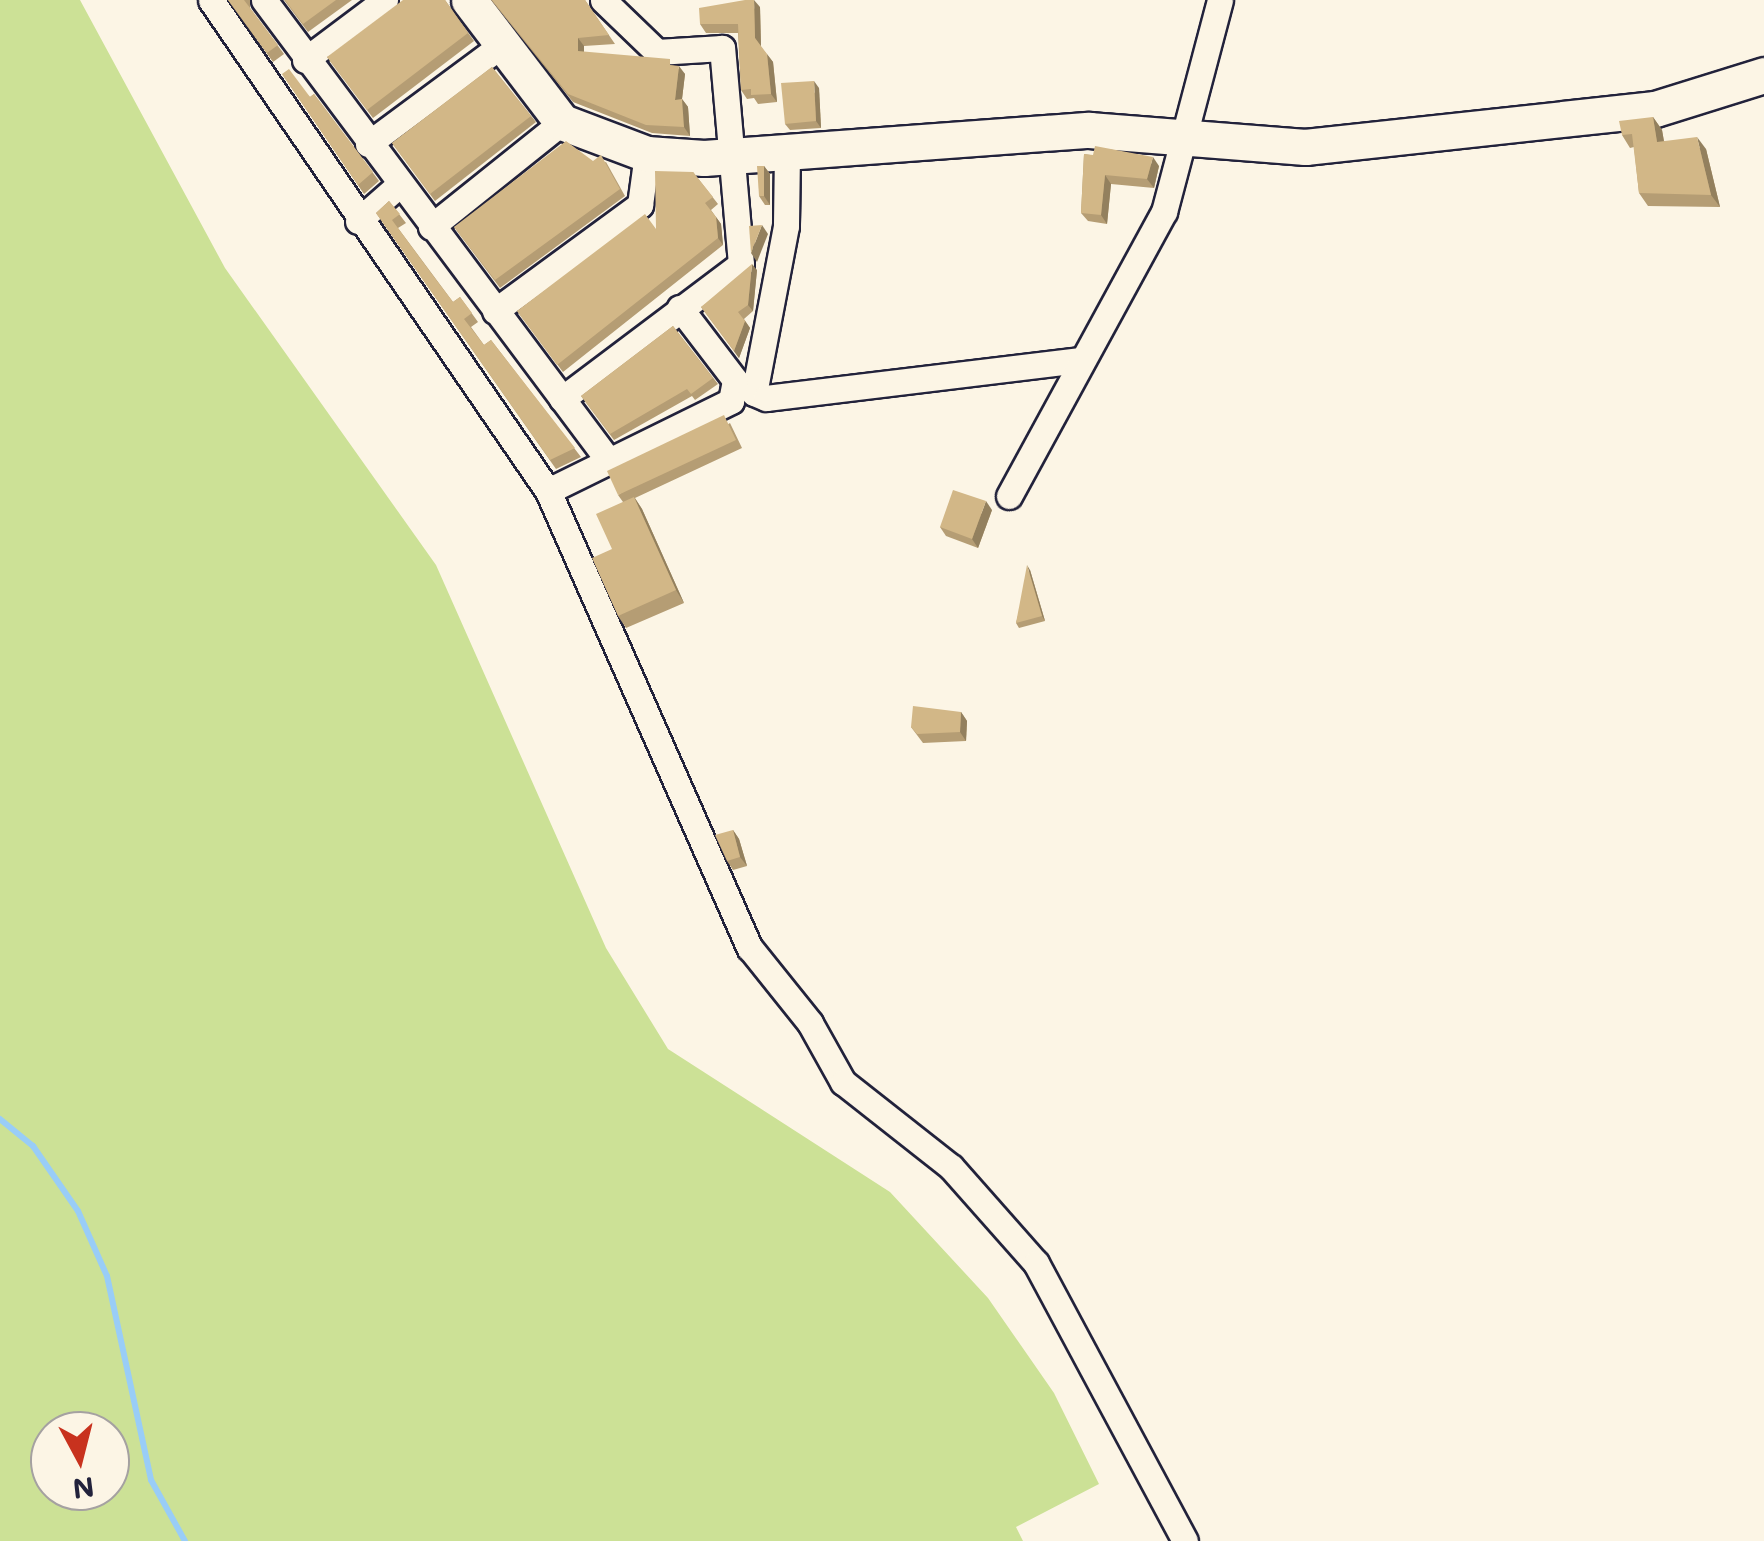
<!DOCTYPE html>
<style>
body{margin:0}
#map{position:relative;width:1764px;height:1541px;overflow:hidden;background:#fcf5e5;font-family:Mali,sans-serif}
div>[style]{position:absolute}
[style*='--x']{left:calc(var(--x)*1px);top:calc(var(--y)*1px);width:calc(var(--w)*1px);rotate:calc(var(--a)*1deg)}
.green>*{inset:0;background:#cce196}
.stream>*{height:6px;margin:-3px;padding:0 3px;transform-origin:3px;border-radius:3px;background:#99cdf7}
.roads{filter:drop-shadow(2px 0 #22223b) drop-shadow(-2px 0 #22223b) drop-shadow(0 2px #22223b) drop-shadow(0 -2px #22223b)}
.street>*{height:25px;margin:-12.5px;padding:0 12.5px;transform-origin:12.5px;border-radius:12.5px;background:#fcf5e5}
.secondary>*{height:35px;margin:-17.5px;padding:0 17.5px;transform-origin:17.5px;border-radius:17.5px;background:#fcf5e5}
.wall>*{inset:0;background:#b59d74}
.shaded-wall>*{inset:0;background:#93805e}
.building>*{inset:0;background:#d2b787}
span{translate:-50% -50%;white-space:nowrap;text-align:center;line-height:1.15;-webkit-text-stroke:8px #fcf5e5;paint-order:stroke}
.north{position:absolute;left:30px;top:1411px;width:100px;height:100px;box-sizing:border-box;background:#fcf5e5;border:2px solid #a5a1a1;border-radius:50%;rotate:173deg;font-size:28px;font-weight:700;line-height:40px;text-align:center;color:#22223b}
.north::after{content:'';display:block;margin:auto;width:35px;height:45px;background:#c8321e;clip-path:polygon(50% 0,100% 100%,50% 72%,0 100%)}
</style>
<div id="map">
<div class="green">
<i style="clip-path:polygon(evenodd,0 0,80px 0,225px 268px,436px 565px,606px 948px,668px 1049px,890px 1192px,988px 1298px,1054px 1393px,1099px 1484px,1016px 1527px,1023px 1541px,0 1541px,0 0,50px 1431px,110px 1431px,110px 1491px,50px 1491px,50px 1431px)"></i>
</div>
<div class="stream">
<i style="--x:0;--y:1119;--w:43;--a:39.3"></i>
<i style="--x:33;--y:1146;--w:79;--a:55.3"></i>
<i style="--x:78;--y:1211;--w:71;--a:66"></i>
<i style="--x:107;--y:1276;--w:209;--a:77.8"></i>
<i style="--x:151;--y:1480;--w:70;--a:60.9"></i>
</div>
<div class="roads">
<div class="street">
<i style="--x:211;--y:0;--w:596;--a:55.54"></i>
<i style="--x:548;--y:491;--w:500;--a:66.2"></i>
<i style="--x:750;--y:948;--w:96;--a:51.3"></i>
<i style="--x:810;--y:1023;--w:68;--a:60.8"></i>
<i style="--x:843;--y:1082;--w:137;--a:38.2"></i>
<i style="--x:951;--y:1167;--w:128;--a:48.5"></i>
<i style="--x:1036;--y:1263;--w:315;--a:61.8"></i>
<i style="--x:264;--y:0;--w:576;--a:53.19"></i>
<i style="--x:305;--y:60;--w:100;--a:-36.9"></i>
<i style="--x:368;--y:144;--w:168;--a:-36.5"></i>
<i style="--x:787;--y:152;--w:74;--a:90.8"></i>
<i style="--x:786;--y:226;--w:170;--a:100.8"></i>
<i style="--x:754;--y:393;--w:13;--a:23"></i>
<i style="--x:766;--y:398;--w:317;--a:-6.9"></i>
<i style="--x:358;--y:221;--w:55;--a:-41.3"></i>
<i style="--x:431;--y:227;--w:168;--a:-38.7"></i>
<i style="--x:495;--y:311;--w:180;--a:-36.2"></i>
<i style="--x:640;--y:205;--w:51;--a:-82.2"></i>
<i style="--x:562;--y:399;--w:224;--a:-37"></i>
<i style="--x:741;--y:264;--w:217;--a:-95"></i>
<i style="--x:722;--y:48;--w:65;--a:176.5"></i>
<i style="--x:657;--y:52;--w:75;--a:-136.1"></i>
<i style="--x:548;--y:491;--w:204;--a:-26.2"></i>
<i style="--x:731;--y:401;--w:21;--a:-79"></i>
<i style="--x:735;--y:380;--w:91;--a:-127.4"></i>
<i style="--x:1009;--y:496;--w:324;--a:-61.4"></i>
<i style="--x:1164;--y:212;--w:219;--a:-75.2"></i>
</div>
<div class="secondary">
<i style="--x:469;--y:0;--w:153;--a:52.7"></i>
<i style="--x:562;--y:122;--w:91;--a:20.6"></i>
<i style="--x:647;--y:154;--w:57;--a:4"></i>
<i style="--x:704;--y:158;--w:386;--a:-4.2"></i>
<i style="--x:1089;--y:130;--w:217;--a:4.5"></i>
<i style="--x:1305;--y:147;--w:352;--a:-6.2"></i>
<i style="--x:1655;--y:109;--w:114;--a:-17.3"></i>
</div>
</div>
<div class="wall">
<i style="clip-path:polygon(228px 0,250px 0,250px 8px,284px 54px,273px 62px)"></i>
<i style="clip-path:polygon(284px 0,352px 0,308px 32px)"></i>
<i style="clip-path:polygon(445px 0,474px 41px,373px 118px,327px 57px)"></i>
<i style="clip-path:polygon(491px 0,585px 0,615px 44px,584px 46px,584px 52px,675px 66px,685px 74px,682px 99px,688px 107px,690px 136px,652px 133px,573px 102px)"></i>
<i style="clip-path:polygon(760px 7px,761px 47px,773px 62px,777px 102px,758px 104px,754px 98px,747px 99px,741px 90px,738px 33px,706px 33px,700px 24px)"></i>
<i style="clip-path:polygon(492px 67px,536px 122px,435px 201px,392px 143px)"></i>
<i style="clip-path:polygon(282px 74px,310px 97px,314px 94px,379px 181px,364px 194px)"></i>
<i style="clip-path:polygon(819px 88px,821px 128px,790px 130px,785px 124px)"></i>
<i style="clip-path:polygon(1653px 117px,1662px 130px,1664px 141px,1706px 149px,1720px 207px,1648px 206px,1639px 193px,1634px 147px,1630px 148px,1622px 135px)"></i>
<i style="clip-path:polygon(1084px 154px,1159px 166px,1154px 188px,1111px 184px,1107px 224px,1088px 221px,1081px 213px)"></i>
<i style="clip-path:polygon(606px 162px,625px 196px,500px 288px,454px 227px)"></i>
<i style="clip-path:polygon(764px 166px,770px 174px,770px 205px,765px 205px,759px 196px)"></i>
<i style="clip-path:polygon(693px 172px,718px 204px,711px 210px,721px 224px,723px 245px,563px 372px,517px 311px,656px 229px)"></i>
<i style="clip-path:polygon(389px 201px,406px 223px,398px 228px,453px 302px,460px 297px,478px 322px,471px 327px,484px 345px,491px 340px,581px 457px,556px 469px,376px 213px)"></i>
<i style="clip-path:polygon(757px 270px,753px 311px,744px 319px,750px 328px,739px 358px,701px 307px)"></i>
<i style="clip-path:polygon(673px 326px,718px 384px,695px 400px,692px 396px,614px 440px,581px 396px)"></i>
<i style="clip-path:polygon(730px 423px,742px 448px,635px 498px,642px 509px,684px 603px,626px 628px,618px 616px,612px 549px,623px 502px,618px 495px)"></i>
<i style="clip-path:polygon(992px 510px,978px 548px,946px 536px,940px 527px)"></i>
<i style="clip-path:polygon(1030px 570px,1045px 621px,1019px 628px,1016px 623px)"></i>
<i style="clip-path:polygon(961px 712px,967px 721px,966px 741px,923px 743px,911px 727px)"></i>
<i style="clip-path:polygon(733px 830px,739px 839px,747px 866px,733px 870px,727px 861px)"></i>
</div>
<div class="shaded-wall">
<i style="clip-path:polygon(754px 0,760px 7px,761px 47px,755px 38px)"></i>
<i style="clip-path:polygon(578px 38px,584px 46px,584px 60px,578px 51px)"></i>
<i style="clip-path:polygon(767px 54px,773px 62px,777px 102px,771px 94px)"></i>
<i style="clip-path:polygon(679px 66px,685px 74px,682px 99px,688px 107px,690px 136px,684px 127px,675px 100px)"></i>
<i style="clip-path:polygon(814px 81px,819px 88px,821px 128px,816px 121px)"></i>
<i style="clip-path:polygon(1653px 117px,1662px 130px,1666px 154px,1657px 142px)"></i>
<i style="clip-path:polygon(1697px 137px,1706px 149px,1720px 207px,1711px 195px)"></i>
<i style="clip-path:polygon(1153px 157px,1159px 166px,1154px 188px,1147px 179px)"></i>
<i style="clip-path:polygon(764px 166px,770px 174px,770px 205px,764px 196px)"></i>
<i style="clip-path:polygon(1105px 175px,1111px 184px,1107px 224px,1101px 215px)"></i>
<i style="clip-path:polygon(716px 217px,721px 224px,723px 245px,718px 238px)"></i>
<i style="clip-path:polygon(762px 225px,768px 234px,757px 262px,751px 253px)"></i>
<i style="clip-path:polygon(752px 264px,757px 270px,753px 311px,748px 305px)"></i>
<i style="clip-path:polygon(745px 321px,750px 328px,739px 358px,734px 351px)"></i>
<i style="clip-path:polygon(634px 497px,642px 509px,684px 603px,676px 590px)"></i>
<i style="clip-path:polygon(986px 501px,992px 510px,978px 548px,972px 539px)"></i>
<i style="clip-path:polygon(1027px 565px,1030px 570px,1045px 621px,1042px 616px)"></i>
<i style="clip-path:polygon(961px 712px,967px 721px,966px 741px,960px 732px)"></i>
<i style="clip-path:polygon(733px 830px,739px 839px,747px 866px,740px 857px)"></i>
</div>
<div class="building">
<i style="clip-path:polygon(228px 0,244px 0,278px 45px,267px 53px)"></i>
<i style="clip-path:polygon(285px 0,336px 0,303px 24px)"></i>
<i style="clip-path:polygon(403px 0,445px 0,468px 33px,367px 110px,327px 57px)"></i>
<i style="clip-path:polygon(492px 0,585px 0,609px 35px,578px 38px,578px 51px,670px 59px,670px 65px,679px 66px,675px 100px,682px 99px,684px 127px,646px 125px,568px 94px)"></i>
<i style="clip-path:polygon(745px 0,754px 0,755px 38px,767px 54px,771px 94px,751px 95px,751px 89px,741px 90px,738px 24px,700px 24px,699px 8px)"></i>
<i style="clip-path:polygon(492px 67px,531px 116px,430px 194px,392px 143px)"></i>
<i style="clip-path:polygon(289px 69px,310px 97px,314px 94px,373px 172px,358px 185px,282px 74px)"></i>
<i style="clip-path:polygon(814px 81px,816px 121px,785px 124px,781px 83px)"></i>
<i style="clip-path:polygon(1653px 117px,1657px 142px,1697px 137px,1711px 195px,1639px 193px,1632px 134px,1622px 135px,1619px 121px)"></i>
<i style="clip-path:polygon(566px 141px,593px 161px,601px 155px,620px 189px,495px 280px,454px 227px)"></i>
<i style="clip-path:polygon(1095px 146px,1153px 157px,1147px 179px,1105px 175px,1101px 215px,1081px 213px,1084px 154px,1093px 155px)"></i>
<i style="clip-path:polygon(757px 166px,764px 166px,764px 196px,759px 196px)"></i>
<i style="clip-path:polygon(655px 171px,693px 172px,713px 197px,705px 203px,716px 217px,718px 238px,557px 365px,517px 311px,645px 214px,656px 229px)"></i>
<i style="clip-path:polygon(389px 201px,400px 214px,392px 220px,431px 273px,453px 302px,460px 297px,472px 313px,464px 319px,484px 345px,491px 340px,575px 448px,550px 460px,376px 213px)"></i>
<i style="clip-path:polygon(762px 225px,751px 253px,749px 226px)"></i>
<i style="clip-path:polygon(752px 264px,748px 305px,738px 312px,745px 321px,734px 351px,701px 307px)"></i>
<i style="clip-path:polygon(673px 326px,713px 378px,691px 394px,687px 389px,610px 434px,581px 396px)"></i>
<i style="clip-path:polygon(724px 415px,736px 440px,618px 495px,607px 471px)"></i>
<i style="clip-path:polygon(953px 490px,986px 501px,972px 539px,940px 527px)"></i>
<i style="clip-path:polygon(634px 497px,676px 590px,618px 616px,592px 558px,612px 549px,596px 514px)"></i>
<i style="clip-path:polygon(1027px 565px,1042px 616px,1016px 623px)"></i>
<i style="clip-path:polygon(913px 706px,961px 712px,960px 732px,917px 734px,911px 727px)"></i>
<i style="clip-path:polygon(733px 830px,740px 857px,727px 861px,715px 835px)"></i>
</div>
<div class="north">N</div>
</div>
